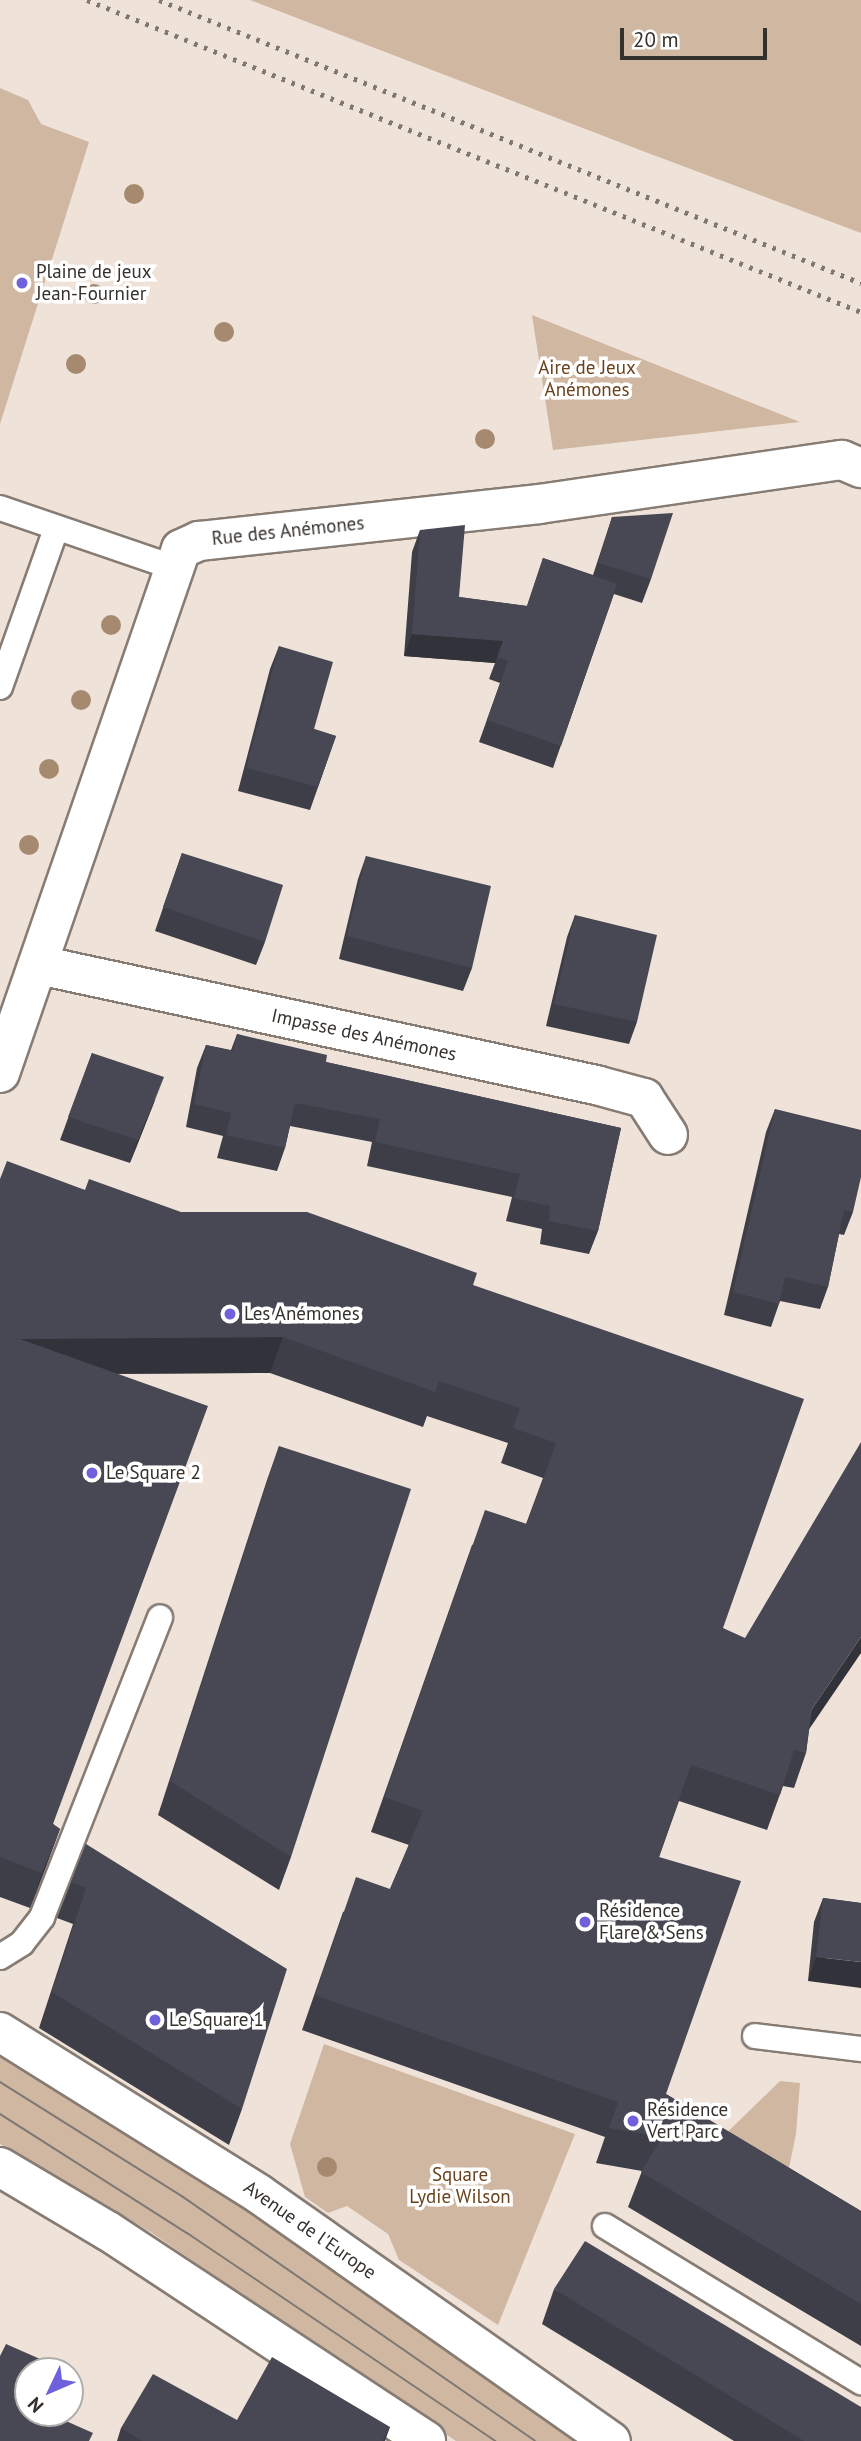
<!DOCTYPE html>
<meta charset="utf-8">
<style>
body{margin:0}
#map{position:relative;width:861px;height:2441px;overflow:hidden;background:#efe3d9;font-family:"PT Sans",sans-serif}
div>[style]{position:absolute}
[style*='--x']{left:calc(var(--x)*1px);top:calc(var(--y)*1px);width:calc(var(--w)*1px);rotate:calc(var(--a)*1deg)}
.green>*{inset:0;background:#cfb7a1}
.roads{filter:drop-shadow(2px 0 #877c73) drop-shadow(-2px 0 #877c73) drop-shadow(0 2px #877c73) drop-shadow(0 -2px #877c73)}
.service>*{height:24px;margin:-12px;padding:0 12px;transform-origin:12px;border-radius:12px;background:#fff}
.minor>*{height:38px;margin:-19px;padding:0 19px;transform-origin:19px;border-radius:19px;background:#fff}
.primary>*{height:38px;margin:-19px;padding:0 19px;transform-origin:19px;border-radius:19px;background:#fff}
.tram>*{height:2px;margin:-1px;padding:0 1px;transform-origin:1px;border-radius:1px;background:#7f7872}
.rail>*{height:5px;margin-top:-2.5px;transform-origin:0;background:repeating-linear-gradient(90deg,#7f7872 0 3.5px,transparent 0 10.5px)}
.trees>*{width:20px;height:20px;margin:-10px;border-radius:50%;background:#a58a70}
.wall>*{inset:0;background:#3d3e47}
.shaded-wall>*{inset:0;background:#32323a}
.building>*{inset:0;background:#474853}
.dots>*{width:19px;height:19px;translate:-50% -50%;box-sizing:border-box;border:4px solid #fff;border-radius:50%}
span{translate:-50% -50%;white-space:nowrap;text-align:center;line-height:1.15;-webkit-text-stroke:7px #fff;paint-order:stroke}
.poi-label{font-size:19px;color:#35312d}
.left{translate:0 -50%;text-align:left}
.park-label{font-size:19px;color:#69421b}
.street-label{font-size:19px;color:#35312d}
.north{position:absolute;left:14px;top:2357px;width:70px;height:70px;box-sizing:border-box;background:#fff;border:2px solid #aeadab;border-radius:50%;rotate:226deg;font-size:19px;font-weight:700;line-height:28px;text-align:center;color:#35312d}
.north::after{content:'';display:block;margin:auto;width:24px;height:32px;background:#6e61db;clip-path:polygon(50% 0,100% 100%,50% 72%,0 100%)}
.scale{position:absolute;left:620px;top:28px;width:147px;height:32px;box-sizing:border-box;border:4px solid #35312d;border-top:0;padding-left:9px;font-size:21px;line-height:24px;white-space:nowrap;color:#35312d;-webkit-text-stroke:5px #fff;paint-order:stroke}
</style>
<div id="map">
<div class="green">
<i style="clip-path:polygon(250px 0,861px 0,861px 233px,640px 150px)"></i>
<i style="clip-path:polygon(0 88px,28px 100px,41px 124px,89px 142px,0 424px)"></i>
<i style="clip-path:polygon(532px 315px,800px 422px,553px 450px)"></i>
<i style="clip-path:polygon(324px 2044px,575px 2134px,498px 2325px,399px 2260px,388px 2234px,347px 2206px,328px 2213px,305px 2197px,290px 2144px)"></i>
<i style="clip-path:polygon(0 2048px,240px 2201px,582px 2441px,456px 2441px,152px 2233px,0 2144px)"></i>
<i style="clip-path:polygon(780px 2081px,800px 2083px,796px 2134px,783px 2197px,706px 2153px)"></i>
</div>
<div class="roads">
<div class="service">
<i style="--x:0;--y:508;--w:185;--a:18.9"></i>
<i style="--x:0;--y:687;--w:168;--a:-70.5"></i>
<i style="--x:0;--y:1957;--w:26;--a:-32"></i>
<i style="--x:22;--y:1943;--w:33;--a:-52"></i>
<i style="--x:42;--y:1917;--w:322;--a:-68.5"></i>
<i style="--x:755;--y:2036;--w:107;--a:7"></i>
<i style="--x:605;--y:2226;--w:300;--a:31.4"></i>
</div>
<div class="minor">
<i style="--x:39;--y:965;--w:570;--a:12.16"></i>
<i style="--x:596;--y:1085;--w:50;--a:15.2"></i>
<i style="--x:644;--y:1098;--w:44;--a:57"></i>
<i style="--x:0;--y:1073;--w:554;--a:-70.94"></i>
<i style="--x:181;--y:549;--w:20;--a:-24"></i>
<i style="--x:199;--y:541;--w:342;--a:-6.2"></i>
<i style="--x:539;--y:504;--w:306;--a:-8.3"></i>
<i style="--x:842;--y:460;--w:21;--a:23"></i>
</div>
<div class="primary">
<i style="--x:0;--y:2032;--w:305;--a:32"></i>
<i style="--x:259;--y:2194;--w:430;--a:35.1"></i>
<i style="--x:0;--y:2167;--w:126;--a:30.7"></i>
<i style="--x:108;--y:2231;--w:381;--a:33.4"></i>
</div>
</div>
<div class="tram">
<i style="--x:0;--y:2082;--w:216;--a:32.1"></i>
<i style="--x:183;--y:2197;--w:428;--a:34.7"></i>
<i style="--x:0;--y:2114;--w:222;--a:32.5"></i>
<i style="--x:187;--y:2233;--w:372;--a:34"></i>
</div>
<div class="rail">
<i style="--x:87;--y:0;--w:835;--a:21.95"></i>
<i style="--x:159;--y:0;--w:757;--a:21.96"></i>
</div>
<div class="trees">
<i style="left:134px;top:194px"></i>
<i style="left:94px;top:294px"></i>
<i style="left:224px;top:332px"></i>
<i style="left:76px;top:364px"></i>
<i style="left:485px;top:439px"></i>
<i style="left:111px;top:625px"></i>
<i style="left:81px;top:700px"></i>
<i style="left:49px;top:769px"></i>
<i style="left:29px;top:845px"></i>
<i style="left:327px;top:2167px"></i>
</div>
<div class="wall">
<i style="clip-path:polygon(612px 517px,651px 579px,642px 603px,614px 594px,553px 768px,479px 742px,500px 683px,489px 679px,495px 663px,404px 656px,412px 552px,420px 530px,459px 597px,527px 606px,543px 558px,593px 575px)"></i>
<i style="clip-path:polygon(279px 646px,314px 729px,336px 736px,310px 810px,238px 791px,270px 669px)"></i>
<i style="clip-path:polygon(182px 853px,265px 942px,256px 965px,155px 931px)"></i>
<i style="clip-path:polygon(366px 856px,472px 968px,463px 991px,339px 959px,358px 879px)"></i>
<i style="clip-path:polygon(575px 915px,637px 1022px,629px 1044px,546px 1026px,567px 937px)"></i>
<i style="clip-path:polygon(237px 1034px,326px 1062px,621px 1128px,598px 1231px,589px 1254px,540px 1244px,542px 1229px,506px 1221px,512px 1197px,367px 1166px,372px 1142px,290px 1126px,285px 1148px,277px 1171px,217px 1158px,223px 1136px,186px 1127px,197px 1068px,206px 1045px,231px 1050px)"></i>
<i style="clip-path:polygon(92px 1053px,155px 1100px,130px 1163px,60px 1140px)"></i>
<i style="clip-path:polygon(775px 1109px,853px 1212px,844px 1235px,839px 1234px,828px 1287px,820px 1309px,780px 1301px,771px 1327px,724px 1315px,766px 1132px)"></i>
<i style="clip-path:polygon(0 1179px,85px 1190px,473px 1285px,723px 1628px,809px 1729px,806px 1753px,794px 1788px,783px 1786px,767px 1830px,679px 1801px,659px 1857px,666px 2094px,861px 2211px,861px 2346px,628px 2207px,642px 2171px,596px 2163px,605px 2137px,302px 2030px,343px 1912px,390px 1889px,409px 1845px,371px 1832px,472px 1545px,526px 1524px,543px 1478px,501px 1463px,508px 1443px,427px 1416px,423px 1427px,270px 1373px,116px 1374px,53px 1824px,60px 1829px,30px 1908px,0 1897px)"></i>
<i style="clip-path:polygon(279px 1446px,291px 1857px,279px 1890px,158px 1815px,267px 1480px)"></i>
<i style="clip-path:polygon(86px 1844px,242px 2109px,229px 2145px,39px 2028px,73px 1924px,57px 1918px)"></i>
<i style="clip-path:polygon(823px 1898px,861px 1903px,808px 1981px,814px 1922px)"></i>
<i style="clip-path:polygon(554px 2289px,861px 2441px,734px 2441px,542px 2324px)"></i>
<i style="clip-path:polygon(237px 2420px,390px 2427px,385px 2441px,117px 2441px,121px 2428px)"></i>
</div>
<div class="shaded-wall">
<i style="clip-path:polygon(412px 634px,503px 641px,495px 663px,404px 656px)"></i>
<i style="clip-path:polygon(164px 1077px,155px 1100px,130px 1163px,138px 1140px)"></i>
<i style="clip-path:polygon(283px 1337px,270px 1373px,7px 1374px,20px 1339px)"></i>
<i style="clip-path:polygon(861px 1637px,861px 1653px,799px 1744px,812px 1709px)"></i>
<i style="clip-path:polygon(60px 1829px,47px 1864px,30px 1908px,42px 1873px)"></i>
<i style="clip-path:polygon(816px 1957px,861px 1962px,861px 1988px,808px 1981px)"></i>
</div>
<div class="building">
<i style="clip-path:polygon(673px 513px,651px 579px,598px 563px,612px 517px)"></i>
<i style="clip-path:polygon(465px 525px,459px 597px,527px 606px,543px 558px,617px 584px,561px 746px,487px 720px,508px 661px,497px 657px,503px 641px,412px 634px,420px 530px)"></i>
<i style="clip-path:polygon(279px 646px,333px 662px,314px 729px,336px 736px,318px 787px,246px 768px)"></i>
<i style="clip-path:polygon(182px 853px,283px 885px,265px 942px,163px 907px)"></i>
<i style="clip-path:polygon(366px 856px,491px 886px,472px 968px,347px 936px)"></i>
<i style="clip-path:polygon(575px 915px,657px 935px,637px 1022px,554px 1004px)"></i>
<i style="clip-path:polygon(237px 1034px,327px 1055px,326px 1062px,621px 1128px,598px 1231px,549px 1221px,550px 1206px,514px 1198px,520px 1174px,375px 1142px,380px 1119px,295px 1103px,285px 1148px,226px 1135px,231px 1113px,194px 1104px,206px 1045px,233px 1051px)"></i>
<i style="clip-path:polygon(92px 1053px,164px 1077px,138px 1140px,68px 1117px)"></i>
<i style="clip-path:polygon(775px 1109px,861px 1130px,861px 1177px,853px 1212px,844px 1210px,828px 1287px,785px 1277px,779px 1304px,733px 1292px)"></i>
<i style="clip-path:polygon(7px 1161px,85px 1190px,89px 1179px,181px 1212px,307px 1212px,477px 1273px,473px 1285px,804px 1399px,723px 1628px,745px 1638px,861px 1442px,861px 1637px,812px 1709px,806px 1753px,794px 1750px,780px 1795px,691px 1765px,659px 1857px,741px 1881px,666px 2094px,861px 2211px,861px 2304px,641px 2172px,662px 2137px,609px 2128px,618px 2102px,315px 1995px,356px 1877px,390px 1889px,423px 1811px,384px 1797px,485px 1510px,527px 1524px,556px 1443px,513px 1428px,520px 1408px,439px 1381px,435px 1392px,283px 1337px,20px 1339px,208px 1406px,53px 1824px,60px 1829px,42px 1873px,0 1857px,0 1179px)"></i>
<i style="clip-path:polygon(279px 1446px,411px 1489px,291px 1857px,170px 1781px)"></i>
<i style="clip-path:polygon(86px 1844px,287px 1969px,242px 2109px,52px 1992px,86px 1888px,71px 1882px)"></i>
<i style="clip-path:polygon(823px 1898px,861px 1903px,861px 1962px,816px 1957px)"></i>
<i style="clip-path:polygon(585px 2241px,861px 2407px,861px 2441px,804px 2441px,554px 2289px)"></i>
<i style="clip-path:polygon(6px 2344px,40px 2359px,35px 2371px,28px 2371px,28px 2387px,22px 2401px,28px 2404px,28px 2413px,48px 2413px,93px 2433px,89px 2441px,0 2441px,0 2356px)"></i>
<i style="clip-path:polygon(272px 2357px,390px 2427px,382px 2441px,142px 2441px,121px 2428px,153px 2374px,237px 2420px)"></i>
</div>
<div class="dots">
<i style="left:22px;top:283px;background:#6e61db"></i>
<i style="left:230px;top:1314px;background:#6e61db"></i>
<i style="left:92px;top:1473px;background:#6e61db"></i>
<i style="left:585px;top:1922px;background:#6e61db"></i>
<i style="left:155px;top:2020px;background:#6e61db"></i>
<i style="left:633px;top:2121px;background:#6e61db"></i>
</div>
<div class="poi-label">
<span class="left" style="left:36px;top:283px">Plaine de jeux<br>Jean-Fournier</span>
<span class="left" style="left:244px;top:1314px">Les Anémones</span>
<span class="left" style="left:106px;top:1473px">Le Square 2</span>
<span class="left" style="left:599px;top:1922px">Résidence<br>Flare &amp; Sens</span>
<span class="left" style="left:169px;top:2020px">Le Square 1</span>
<span class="left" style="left:647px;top:2121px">Résidence<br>Vert Parc</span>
</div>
<div class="park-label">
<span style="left:587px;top:379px">Aire de Jeux<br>Anémones</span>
<span style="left:460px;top:2186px">Square<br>Lydie Wilson</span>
</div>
<div class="street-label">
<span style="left:288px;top:531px;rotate:-6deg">Rue des Anémones</span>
<span style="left:364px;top:1035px;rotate:12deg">Impasse des Anémones</span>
<span style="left:310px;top:2230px;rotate:35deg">Avenue de l'Europe</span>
</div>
<div class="north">N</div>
<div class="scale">20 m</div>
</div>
